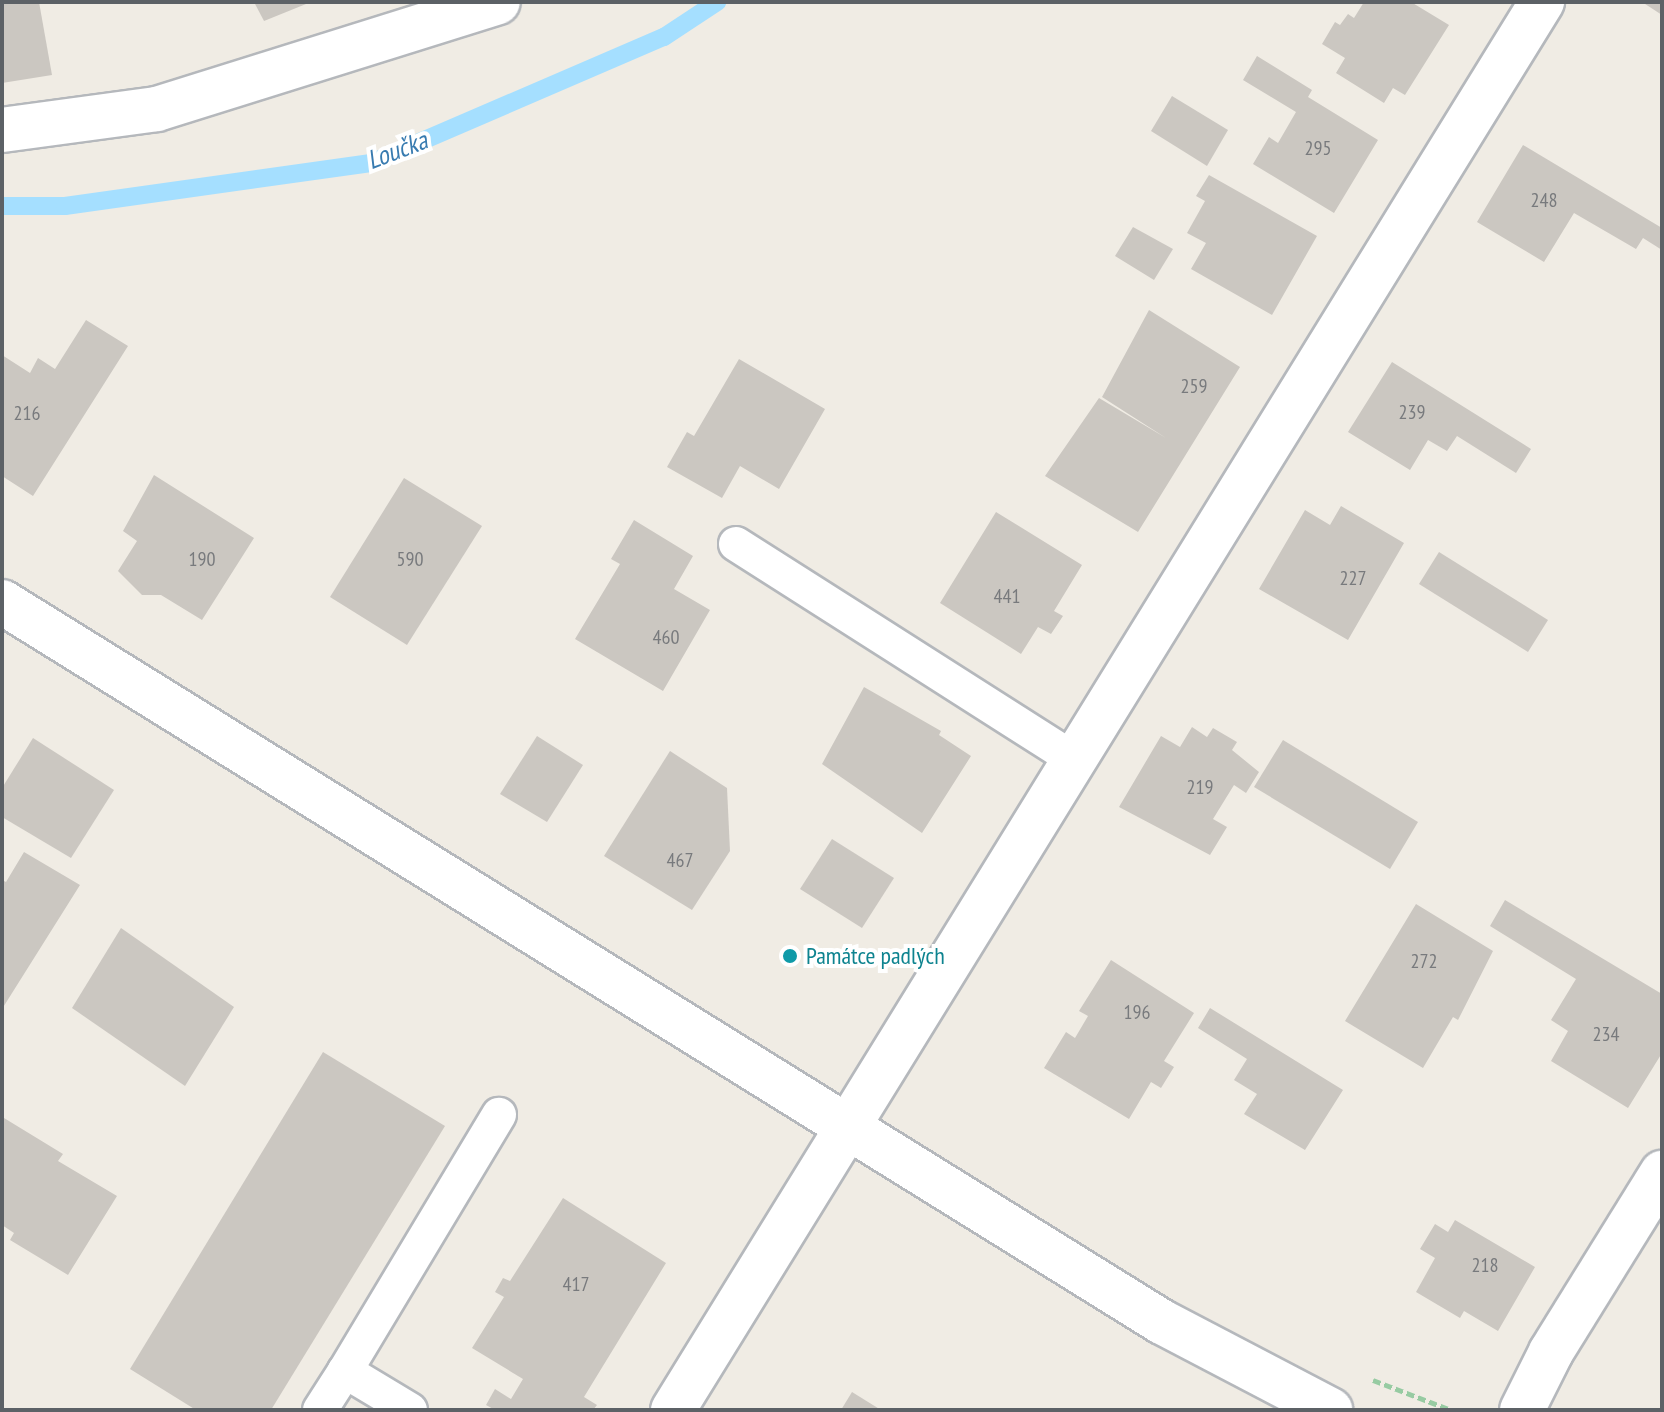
<!DOCTYPE html>
<meta charset="utf-8">
<style>
body{margin:0}
#map{position:relative;width:1664px;height:1412px;overflow:hidden;background:#f0ece4;font-family:"PT Sans Narrow",sans-serif}
div>[style]{position:absolute}
[style*='--x']{left:calc(var(--x)*1px);top:calc(var(--y)*1px);width:calc(var(--w)*1px);rotate:calc(var(--a)*1deg)}
.stream>*{height:18px;margin:-9px;padding:0 9px;transform-origin:9px;border-radius:9px;background:#a5dfff}
.building>*{inset:0;background:#cbc7c1}
.path>*{height:5px;margin-top:-2.5px;transform-origin:0;background:repeating-linear-gradient(90deg,#97cba2 0 8px,transparent 0 12px)}
.roads{filter:drop-shadow(2px 0 #b5b8bc) drop-shadow(-2px 0 #b5b8bc) drop-shadow(0 2px #b5b8bc) drop-shadow(0 -2px #b5b8bc)}
.service>*{height:34px;margin:-17px;padding:0 17px;transform-origin:17px;border-radius:17px;background:#fff}
.minor>*{height:44px;margin:-22px;padding:0 22px;transform-origin:22px;border-radius:22px;background:#fff}
.secondary>*{height:44px;margin:-22px;padding:0 22px;transform-origin:22px;border-radius:22px;background:#fff}
.dots>*{width:22px;height:22px;translate:-50% -50%;box-sizing:border-box;border:4px solid #fff;border-radius:50%}
span{translate:-50% -50%;white-space:nowrap;text-align:center;line-height:1.15;-webkit-text-stroke:8px #fff;paint-order:stroke}
.number-label{font-size:20px;color:#787a7d}
.number-label span{-webkit-text-stroke-width:0}
.culture-label{font-size:24px;color:#0d838f}
.left{translate:0 -50%;text-align:left}
.water-label{font-size:26px;color:#387bb0;font-style:italic}
.frame{position:absolute;inset:0;border:4px solid #5c6166;pointer-events:none}
</style>
<div id="map">
<div class="stream">
<i style="--x:2;--y:206;--w:63;--a:0"></i>
<i style="--x:65;--y:206;--w:309;--a:-8"></i>
<i style="--x:371;--y:163;--w:319;--a:-23.3"></i>
<i style="--x:664;--y:37;--w:64;--a:-33.4"></i>
</div>
<div class="building">
<i style="clip-path:polygon(2px 2px,39px 2px,52px 75px,2px 83px)"></i>
<i style="clip-path:polygon(254px 2px,311px 2px,264px 21px)"></i>
<i style="clip-path:polygon(1364px 2px,1411px 2px,1449px 25px,1405px 95px,1393px 88px,1384px 103px,1336px 73px,1345px 58px,1322px 44px,1335px 22px,1340px 25px,1348px 14px,1354px 18px)"></i>
<i style="clip-path:polygon(1642px 2px,1662px 2px,1662px 15px)"></i>
<i style="clip-path:polygon(1257px 56px,1312px 90px,1308px 97px,1378px 140px,1334px 213px,1253px 164px,1269px 137px,1278px 143px,1296px 112px,1243px 80px)"></i>
<i style="clip-path:polygon(1172px 96px,1228px 130px,1207px 166px,1151px 131px)"></i>
<i style="clip-path:polygon(1523px 145px,1662px 228px,1662px 250px,1643px 238px,1636px 249px,1574px 213px,1544px 262px,1477px 222px)"></i>
<i style="clip-path:polygon(1209px 175px,1317px 236px,1272px 315px,1191px 269px,1206px 243px,1187px 233px,1205px 201px,1196px 196px)"></i>
<i style="clip-path:polygon(1133px 227px,1173px 249px,1154px 280px,1115px 256px)"></i>
<i style="clip-path:polygon(1149px 310px,1240px 367px,1138px 532px,1045px 476px,1099px 398px,1166px 438px,1102px 397px)"></i>
<i style="clip-path:polygon(86px 320px,128px 346px,33px 496px,2px 476px,2px 355px,30px 373px,38px 358px,55px 369px)"></i>
<i style="clip-path:polygon(739px 359px,825px 409px,779px 489px,740px 466px,722px 498px,667px 467px,687px 432px,694px 436px)"></i>
<i style="clip-path:polygon(1392px 362px,1531px 449px,1516px 473px,1457px 436px,1447px 451px,1428px 440px,1410px 470px,1348px 432px)"></i>
<i style="clip-path:polygon(154px 475px,254px 538px,202px 620px,161px 595px,142px 595px,118px 571px,137px 541px,123px 531px)"></i>
<i style="clip-path:polygon(404px 478px,482px 526px,407px 645px,330px 597px)"></i>
<i style="clip-path:polygon(1341px 506px,1404px 543px,1348px 640px,1259px 589px,1305px 510px,1330px 525px)"></i>
<i style="clip-path:polygon(996px 512px,1082px 565px,1054px 611px,1063px 616px,1051px 634px,1038px 627px,1021px 654px,940px 603px)"></i>
<i style="clip-path:polygon(634px 520px,693px 556px,674px 589px,710px 610px,663px 691px,575px 639px,620px 564px,611px 559px)"></i>
<i style="clip-path:polygon(1439px 552px,1548px 620px,1528px 652px,1419px 584px)"></i>
<i style="clip-path:polygon(864px 687px,941px 731px,939px 735px,971px 756px,922px 833px,822px 764px)"></i>
<i style="clip-path:polygon(1192px 727px,1207px 737px,1213px 728px,1237px 742px,1232px 750px,1259px 772px,1246px 793px,1234px 785px,1213px 819px,1227px 827px,1210px 855px,1119px 807px,1161px 736px,1180px 747px)"></i>
<i style="clip-path:polygon(537px 736px,583px 765px,547px 822px,500px 794px)"></i>
<i style="clip-path:polygon(33px 738px,114px 790px,71px 858px,2px 817px,2px 788px)"></i>
<i style="clip-path:polygon(1283px 740px,1418px 822px,1390px 869px,1254px 787px)"></i>
<i style="clip-path:polygon(670px 751px,727px 788px,730px 851px,692px 910px,604px 856px)"></i>
<i style="clip-path:polygon(832px 839px,894px 878px,862px 928px,800px 889px)"></i>
<i style="clip-path:polygon(24px 852px,80px 885px,2px 1009px,2px 880px,6px 882px)"></i>
<i style="clip-path:polygon(1505px 900px,1662px 994px,1662px 1053px,1628px 1108px,1551px 1061px,1568px 1031px,1551px 1020px,1576px 979px,1490px 926px)"></i>
<i style="clip-path:polygon(1416px 904px,1493px 951px,1458px 1020px,1453px 1017px,1423px 1068px,1345px 1021px)"></i>
<i style="clip-path:polygon(121px 928px,234px 1007px,185px 1086px,72px 1008px)"></i>
<i style="clip-path:polygon(1111px 960px,1194px 1013px,1164px 1061px,1174px 1067px,1161px 1088px,1151px 1082px,1129px 1119px,1044px 1068px,1066px 1032px,1075px 1038px,1088px 1016px,1079px 1011px)"></i>
<i style="clip-path:polygon(1210px 1008px,1343px 1090px,1305px 1150px,1244px 1114px,1257px 1094px,1234px 1080px,1247px 1059px,1198px 1028px)"></i>
<i style="clip-path:polygon(323px 1052px,445px 1126px,271px 1410px,196px 1410px,130px 1369px)"></i>
<i style="clip-path:polygon(4px 1118px,63px 1154px,58px 1161px,117px 1196px,68px 1275px,10px 1240px,14px 1233px,2px 1225px)"></i>
<i style="clip-path:polygon(563px 1198px,666px 1263px,584px 1397px,597px 1405px,593px 1410px,495px 1410px,486px 1405px,495px 1389px,511px 1399px,523px 1379px,472px 1348px,504px 1297px,495px 1292px,503px 1278px,510px 1281px)"></i>
<i style="clip-path:polygon(1455px 1220px,1535px 1267px,1498px 1331px,1464px 1311px,1460px 1318px,1416px 1292px,1435px 1258px,1420px 1249px,1435px 1224px,1448px 1232px)"></i>
<i style="clip-path:polygon(852px 1392px,881px 1410px,841px 1410px)"></i>
</div>
<div class="path">
<i style="--x:1373;--y:1380;--w:84;--a:21"></i>
</div>
<div class="roads">
<div class="service">
<i style="--x:736;--y:544;--w:403;--a:32.5"></i>
<i style="--x:320;--y:1410;--w:46;--a:-57.3"></i>
<i style="--x:410;--y:1410;--w:76;--a:-149"></i>
<i style="--x:345;--y:1371;--w:299;--a:-59"></i>
</div>
<div class="minor">
<i style="--x:2;--y:130;--w:156;--a:-7.7"></i>
<i style="--x:157;--y:109;--w:357;--a:-17.4"></i>
<i style="--x:673;--y:1410;--w:1655;--a:-58.32"></i>
<i style="--x:1522;--y:1410;--w:65;--a:-63.4"></i>
<i style="--x:1551;--y:1352;--w:211;--a:-58.2"></i>
</div>
<div class="secondary">
<i style="--x:2;--y:602;--w:1365;--a:31.83"></i>
<i style="--x:1162;--y:1322;--w:190;--a:27.6"></i>
</div>
</div>
<div class="dots">
<i style="left:790px;top:956px;background:#0f9aa8"></i>
</div>
<div class="number-label">
<span style="left:1318px;top:148px">295</span>
<span style="left:1544px;top:200px">248</span>
<span style="left:1194px;top:386px">259</span>
<span style="left:1412px;top:412px">239</span>
<span style="left:27px;top:413px">216</span>
<span style="left:202px;top:559px">190</span>
<span style="left:410px;top:559px">590</span>
<span style="left:1353px;top:578px">227</span>
<span style="left:1007px;top:596px">441</span>
<span style="left:666px;top:637px">460</span>
<span style="left:1200px;top:787px">219</span>
<span style="left:680px;top:860px">467</span>
<span style="left:1424px;top:961px">272</span>
<span style="left:1137px;top:1012px">196</span>
<span style="left:1606px;top:1034px">234</span>
<span style="left:1485px;top:1265px">218</span>
<span style="left:576px;top:1284px">417</span>
</div>
<div class="culture-label">
<span class="left" style="left:806px;top:956px">Památce padlých</span>
</div>
<div class="water-label">
<span style="left:397px;top:150px;rotate:-21deg">Loučka</span>
</div>
<div class="frame"></div>
</div>
